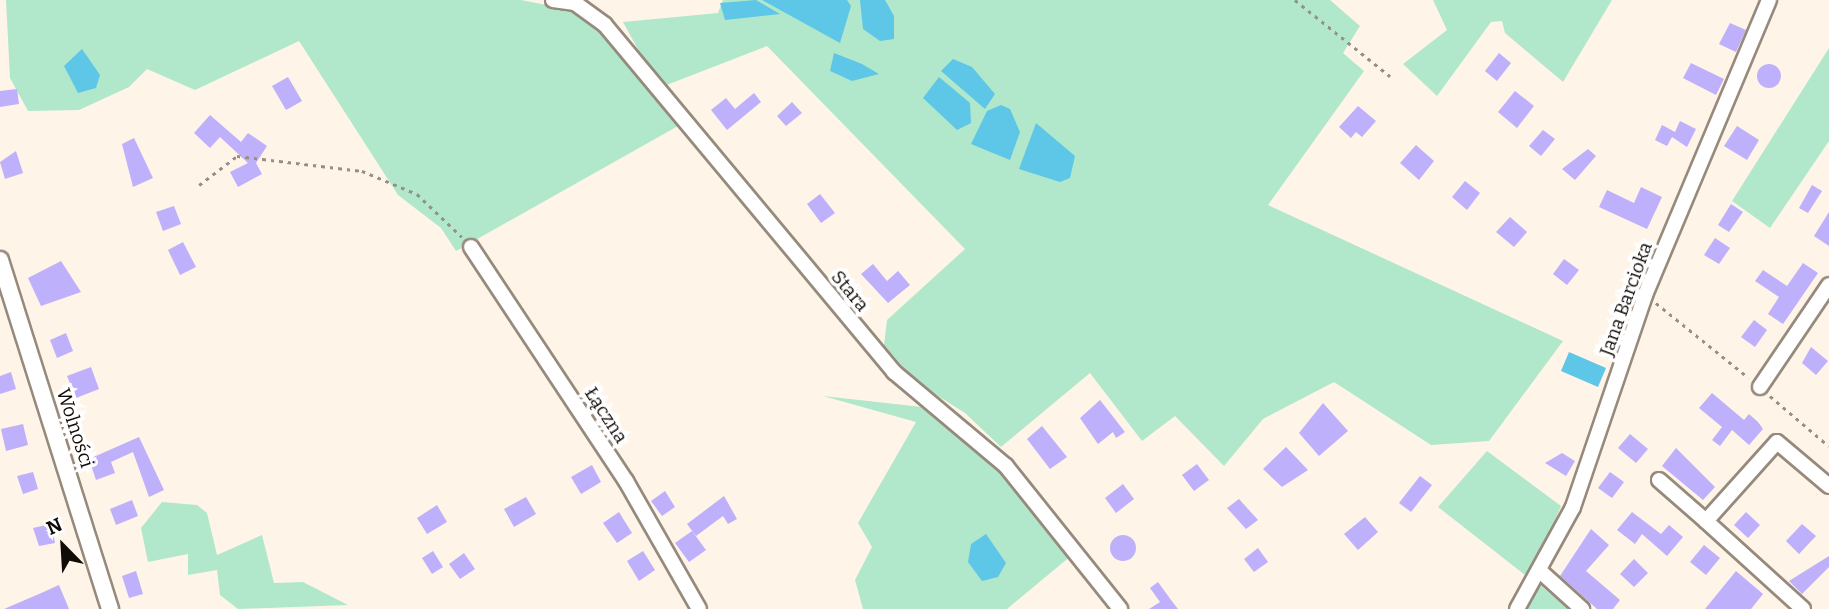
<!DOCTYPE html>
<meta charset="utf-8">
<style>
body{margin:0}
#map{position:relative;width:1829px;height:609px;overflow:hidden;background:#fff4e8;font-family:Bitter,serif}
div>[style]{position:absolute}
[style*='--x']{left:calc(var(--x)*1px);top:calc(var(--y)*1px);width:calc(var(--w)*1px);rotate:calc(var(--a)*1deg)}
.green>*{inset:0;background:#b1e8cb}
.water>*{inset:0;background:#5ec6e6}
.building>*{inset:0;background:#beb0fb}
.round{border-radius:50%}
.path>*{height:2.5px;margin-top:-1.25px;transform-origin:0;background:repeating-linear-gradient(90deg,#978f86 0 3.5px,transparent 0 8.5px)}
.roads{filter:drop-shadow(2px 0 #968a7c) drop-shadow(-2px 0 #968a7c) drop-shadow(0 2px #968a7c) drop-shadow(0 -2px #968a7c)}
.minor>*{height:14px;margin:-7px;padding:0 7px;transform-origin:7px;border-radius:7px;background:#fff}
.tertiary>*{height:16px;margin:-8px;padding:0 8px;transform-origin:8px;border-radius:8px;background:#fff}
span{translate:-50% -50%;white-space:nowrap;text-align:center;line-height:1.15;-webkit-text-stroke:7px #fff;paint-order:stroke}
.street-label{font-size:19px;color:#100b07}
.north{position:absolute;left:28px;top:511px;width:70px;height:70px;-webkit-text-stroke:5px #fff;paint-order:stroke;rotate:336deg;font-size:19px;font-weight:700;line-height:28px;text-align:center;color:#100b07}
.north::after{content:'';display:block;margin:auto;width:24px;height:32px;background:#100b07;clip-path:polygon(50% 0,100% 100%,50% 72%,0 100%)}
</style>
<div id="map">
<div class="green">
<i style="clip-path:polygon(6px 0,521px 0,572px 10px,613px 35px,678px 126px,456px 251px,441px 228px,398px 195px,299px 41px,195px 90px,147px 69px,129px 87px,79px 110px,28px 111px,10px 78px)"></i>
<i style="clip-path:polygon(723px 0,1330px 0,1360px 26px,1343px 53px,1364px 71px,1268px 205px,1563px 341px,1489px 441px,1431px 445px,1334px 382px,1263px 419px,1224px 466px,1175px 416px,1142px 441px,1090px 373px,1001px 447px,965px 413px,916px 382px,884px 345px,887px 320px,965px 249px,767px 46px,659px 88px,623px 22px,718px 13px)"></i>
<i style="clip-path:polygon(1433px 0,1612px 0,1563px 82px,1505px 33px,1502px 21px,1491px 22px,1437px 96px,1403px 64px,1447px 30px)"></i>
<i style="clip-path:polygon(1829px 48px,1829px 141px,1770px 228px,1732px 201px)"></i>
<i style="clip-path:polygon(823px 396px,922px 407px,976px 444px,1072px 555px,1007px 609px,863px 609px,855px 580px,872px 547px,858px 523px,916px 422px)"></i>
<i style="clip-path:polygon(1487px 451px,1561px 506px,1530px 579px,1438px 507px)"></i>
<i style="clip-path:polygon(162px 502px,197px 505px,207px 513px,217px 555px,262px 535px,274px 583px,303px 582px,348px 605px,238px 609px,220px 595px,217px 570px,188px 575px,188px 554px,148px 562px,141px 528px)"></i>
<i style="clip-path:polygon(1540px 585px,1568px 609px,1525px 609px)"></i>
</div>
<div class="water">
<i style="clip-path:polygon(756px 0,780px 14px,725px 20px,720px 3px)"></i>
<i style="clip-path:polygon(762px 0,847px 0,851px 6px,840px 43px)"></i>
<i style="clip-path:polygon(860px 0,885px 0,894px 16px,894px 39px,880px 41px,863px 29px)"></i>
<i style="clip-path:polygon(82px 49px,100px 75px,96px 88px,78px 93px,64px 66px)"></i>
<i style="clip-path:polygon(834px 53px,862px 64px,879px 74px,852px 81px,830px 71px)"></i>
<i style="clip-path:polygon(953px 59px,972px 67px,995px 94px,985px 109px,941px 71px)"></i>
<i style="clip-path:polygon(939px 77px,970px 103px,971px 123px,957px 130px,923px 98px)"></i>
<i style="clip-path:polygon(1001px 105px,1010px 109px,1020px 132px,1010px 160px,971px 144px,987px 111px)"></i>
<i style="clip-path:polygon(1036px 123px,1075px 156px,1070px 178px,1060px 182px,1019px 169px)"></i>
<i style="clip-path:polygon(1569px 352px,1606px 368px,1598px 387px,1561px 371px)"></i>
<i style="clip-path:polygon(986px 534px,1006px 563px,998px 577px,982px 581px,968px 562px,971px 544px)"></i>
</div>
<div class="building">
<i style="clip-path:polygon(1730px 23px,1746px 30px,1736px 52px,1719px 44px)"></i>
<i style="clip-path:polygon(1499px 53px,1511px 63px,1497px 81px,1485px 71px)"></i>
<i style="clip-path:polygon(1691px 63px,1724px 79px,1716px 95px,1683px 78px)"></i>
<i class="round" style="left:1757px;top:64px;width:24px;height:24px"></i>
<i style="clip-path:polygon(288px 77px,302px 101px,286px 110px,272px 86px)"></i>
<i style="clip-path:polygon(17px 89px,19px 104px,0 107px,0 91px)"></i>
<i style="clip-path:polygon(1515px 91px,1534px 106px,1517px 128px,1498px 112px)"></i>
<i style="clip-path:polygon(754px 93px,761px 102px,727px 130px,711px 110px,726px 98px,735px 109px)"></i>
<i style="clip-path:polygon(792px 102px,802px 113px,786px 126px,777px 116px)"></i>
<i style="clip-path:polygon(1358px 106px,1376px 121px,1362px 137px,1356px 132px,1351px 138px,1339px 127px)"></i>
<i style="clip-path:polygon(210px 115px,241px 142px,248px 133px,267px 146px,256px 163px,262px 174px,238px 187px,230px 172px,248px 163px,220px 137px,210px 148px,194px 133px)"></i>
<i style="clip-path:polygon(1680px 121px,1696px 129px,1687px 147px,1672px 137px,1667px 146px,1655px 140px,1662px 125px,1675px 132px)"></i>
<i style="clip-path:polygon(1737px 126px,1759px 140px,1747px 160px,1724px 146px)"></i>
<i style="clip-path:polygon(1543px 130px,1555px 139px,1541px 156px,1529px 146px)"></i>
<i style="clip-path:polygon(134px 138px,153px 178px,133px 187px,122px 144px)"></i>
<i style="clip-path:polygon(1416px 145px,1434px 161px,1419px 180px,1400px 163px)"></i>
<i style="clip-path:polygon(1588px 149px,1596px 156px,1575px 180px,1562px 169px)"></i>
<i style="clip-path:polygon(16px 151px,23px 173px,5px 179px,0 162px)"></i>
<i style="clip-path:polygon(1465px 181px,1480px 193px,1467px 210px,1452px 197px)"></i>
<i style="clip-path:polygon(1812px 185px,1822px 191px,1808px 213px,1799px 208px)"></i>
<i style="clip-path:polygon(1641px 187px,1662px 197px,1647px 229px,1599px 207px,1607px 190px,1634px 203px)"></i>
<i style="clip-path:polygon(820px 194px,835px 213px,821px 223px,807px 204px)"></i>
<i style="clip-path:polygon(1731px 204px,1743px 212px,1729px 232px,1718px 225px)"></i>
<i style="clip-path:polygon(174px 206px,181px 224px,163px 231px,156px 212px)"></i>
<i style="clip-path:polygon(1829px 212px,1829px 246px,1814px 236px)"></i>
<i style="clip-path:polygon(1510px 217px,1527px 232px,1514px 247px,1496px 232px)"></i>
<i style="clip-path:polygon(1715px 238px,1730px 248px,1719px 264px,1704px 255px)"></i>
<i style="clip-path:polygon(183px 242px,196px 267px,180px 275px,168px 250px)"></i>
<i style="clip-path:polygon(1564px 259px,1579px 270px,1567px 285px,1553px 274px)"></i>
<i style="clip-path:polygon(61px 261px,81px 292px,41px 306px,28px 278px)"></i>
<i style="clip-path:polygon(1803px 263px,1818px 273px,1783px 324px,1768px 314px,1779px 297px,1755px 281px,1763px 270px,1787px 286px)"></i>
<i style="clip-path:polygon(873px 264px,887px 281px,898px 271px,910px 285px,888px 303px,861px 274px)"></i>
<i style="clip-path:polygon(1754px 320px,1767px 330px,1755px 347px,1741px 337px)"></i>
<i style="clip-path:polygon(66px 333px,73px 351px,57px 358px,50px 340px)"></i>
<i style="clip-path:polygon(1811px 347px,1828px 361px,1816px 375px,1802px 363px)"></i>
<i style="clip-path:polygon(91px 367px,99px 389px,76px 398px,67px 376px)"></i>
<i style="clip-path:polygon(11px 372px,16px 389px,0 394px,0 376px)"></i>
<i style="clip-path:polygon(1712px 393px,1744px 420px,1749px 414px,1758px 422px,1763px 429px,1749px 445px,1732px 430px,1720px 446px,1712px 440px,1722px 427px,1699px 408px)"></i>
<i style="clip-path:polygon(1100px 400px,1125px 432px,1116px 438px,1113px 432px,1098px 444px,1080px 418px)"></i>
<i style="clip-path:polygon(1323px 403px,1348px 431px,1319px 456px,1299px 433px)"></i>
<i style="clip-path:polygon(23px 424px,28px 445px,6px 451px,1px 429px)"></i>
<i style="clip-path:polygon(1042px 426px,1067px 457px,1050px 469px,1027px 439px)"></i>
<i style="clip-path:polygon(1630px 434px,1648px 449px,1636px 463px,1618px 448px)"></i>
<i style="clip-path:polygon(139px 437px,164px 490px,149px 497px,133px 452px,111px 462px,115px 473px,96px 480px,89px 459px)"></i>
<i style="clip-path:polygon(1286px 447px,1308px 470px,1282px 487px,1263px 469px)"></i>
<i style="clip-path:polygon(1676px 448px,1715px 487px,1703px 500px,1662px 466px)"></i>
<i style="clip-path:polygon(1562px 453px,1575px 461px,1566px 476px,1545px 463px)"></i>
<i style="clip-path:polygon(1197px 464px,1209px 480px,1194px 491px,1182px 475px)"></i>
<i style="clip-path:polygon(592px 465px,601px 482px,581px 494px,571px 477px)"></i>
<i style="clip-path:polygon(33px 472px,38px 489px,23px 494px,17px 476px)"></i>
<i style="clip-path:polygon(1610px 472px,1624px 482px,1612px 498px,1598px 488px)"></i>
<i style="clip-path:polygon(1420px 476px,1432px 485px,1411px 512px,1399px 503px)"></i>
<i style="clip-path:polygon(1123px 484px,1134px 499px,1116px 513px,1105px 498px)"></i>
<i style="clip-path:polygon(665px 491px,675px 507px,662px 516px,651px 501px)"></i>
<i style="clip-path:polygon(724px 496px,737px 519px,728px 524px,723px 516px,696px 536px,687px 524px)"></i>
<i style="clip-path:polygon(526px 497px,536px 514px,514px 527px,504px 509px)"></i>
<i style="clip-path:polygon(1239px 499px,1258px 520px,1246px 529px,1227px 508px)"></i>
<i style="clip-path:polygon(132px 500px,138px 516px,116px 525px,110px 509px)"></i>
<i style="clip-path:polygon(437px 505px,447px 522px,427px 534px,417px 518px)"></i>
<i style="clip-path:polygon(619px 512px,632px 533px,617px 543px,603px 523px)"></i>
<i style="clip-path:polygon(1632px 512px,1661px 534px,1669px 525px,1683px 537px,1667px 556px,1642px 534px,1635px 544px,1617px 530px)"></i>
<i style="clip-path:polygon(1746px 512px,1760px 525px,1748px 538px,1734px 525px)"></i>
<i style="clip-path:polygon(1365px 517px,1378px 532px,1358px 550px,1344px 534px)"></i>
<i style="clip-path:polygon(51px 524px,55px 543px,39px 546px,33px 528px)"></i>
<i style="clip-path:polygon(1802px 524px,1816px 536px,1799px 554px,1786px 541px)"></i>
<i style="clip-path:polygon(1591px 529px,1609px 545px,1586px 571px,1620px 600px,1613px 609px,1597px 609px,1560px 576px)"></i>
<i style="clip-path:polygon(692px 531px,706px 550px,689px 562px,675px 543px)"></i>
<i class="round" style="left:1110px;top:535px;width:26px;height:26px"></i>
<i style="clip-path:polygon(1704px 545px,1720px 558px,1706px 575px,1690px 562px)"></i>
<i style="clip-path:polygon(1258px 548px,1268px 562px,1254px 572px,1244px 559px)"></i>
<i style="clip-path:polygon(433px 551px,443px 567px,432px 574px,422px 558px)"></i>
<i style="clip-path:polygon(643px 551px,655px 570px,639px 581px,627px 561px)"></i>
<i style="clip-path:polygon(464px 553px,475px 569px,460px 579px,449px 564px)"></i>
<i style="clip-path:polygon(1829px 556px,1829px 567px,1802px 594px,1789px 581px)"></i>
<i style="clip-path:polygon(1634px 559px,1648px 573px,1634px 587px,1620px 574px)"></i>
<i style="clip-path:polygon(136px 571px,143px 594px,129px 598px,122px 576px)"></i>
<i style="clip-path:polygon(1736px 571px,1763px 594px,1751px 609px,1705px 609px)"></i>
<i style="clip-path:polygon(1158px 582px,1171px 600px,1178px 609px,1149px 609px,1160px 602px,1150px 588px)"></i>
<i style="clip-path:polygon(59px 585px,69px 609px,4px 609px,39px 594px)"></i>
</div>
<div class="path">
<i style="--x:1295;--y:0;--w:122;--a:38.7"></i>
<i style="--x:199;--y:185;--w:48;--a:-37.3"></i>
<i style="--x:237;--y:156;--w:126;--a:6.8"></i>
<i style="--x:362;--y:171;--w:60;--a:22.7"></i>
<i style="--x:417;--y:194;--w:62;--a:43.7"></i>
<i style="--x:1656;--y:303;--w:119;--a:38.9"></i>
<i style="--x:1770;--y:396;--w:77;--a:40.3"></i>
</div>
<div class="roads">
<div class="minor">
<i style="--x:553;--y:0;--w:22;--a:8"></i>
<i style="--x:575;--y:3;--w:37;--a:36"></i>
<i style="--x:605;--y:25;--w:452;--a:50.2"></i>
<i style="--x:894;--y:372;--w:146;--a:40"></i>
<i style="--x:1006;--y:466;--w:183;--a:51.4"></i>
<i style="--x:471;--y:247;--w:281;--a:56.5"></i>
<i style="--x:626;--y:481;--w:147;--a:60.3"></i>
<i style="--x:1760;--y:387;--w:123;--a:-55.9"></i>
<i style="--x:1659;--y:480;--w:62;--a:41.1"></i>
<i style="--x:1706;--y:521;--w:106;--a:-48.1"></i>
<i style="--x:1777;--y:442;--w:68;--a:40.2"></i>
<i style="--x:1706;--y:521;--w:131;--a:42.2"></i>
<i style="--x:1540;--y:571;--w:57;--a:42.1"></i>
<i style="--x:1517;--y:609;--w:116;--a:-61.2"></i>
<i style="--x:1573;--y:507;--w:224;--a:-71.2"></i>
<i style="--x:1645;--y:295;--w:320;--a:-67.2"></i>
</div>
<div class="tertiary">
<i style="--x:0;--y:260;--w:366;--a:72.5"></i>
</div>
</div>
<div class="street-label">
<span style="left:850px;top:291px;rotate:50deg">Stara</span>
<span style="left:1626px;top:299px;rotate:-70deg">Jana Barcioka</span>
<span style="left:606px;top:415px;rotate:57deg">Łączna</span>
<span style="left:75px;top:428px;rotate:72deg">Wolności</span>
</div>
<div class="north">N</div>
</div>
